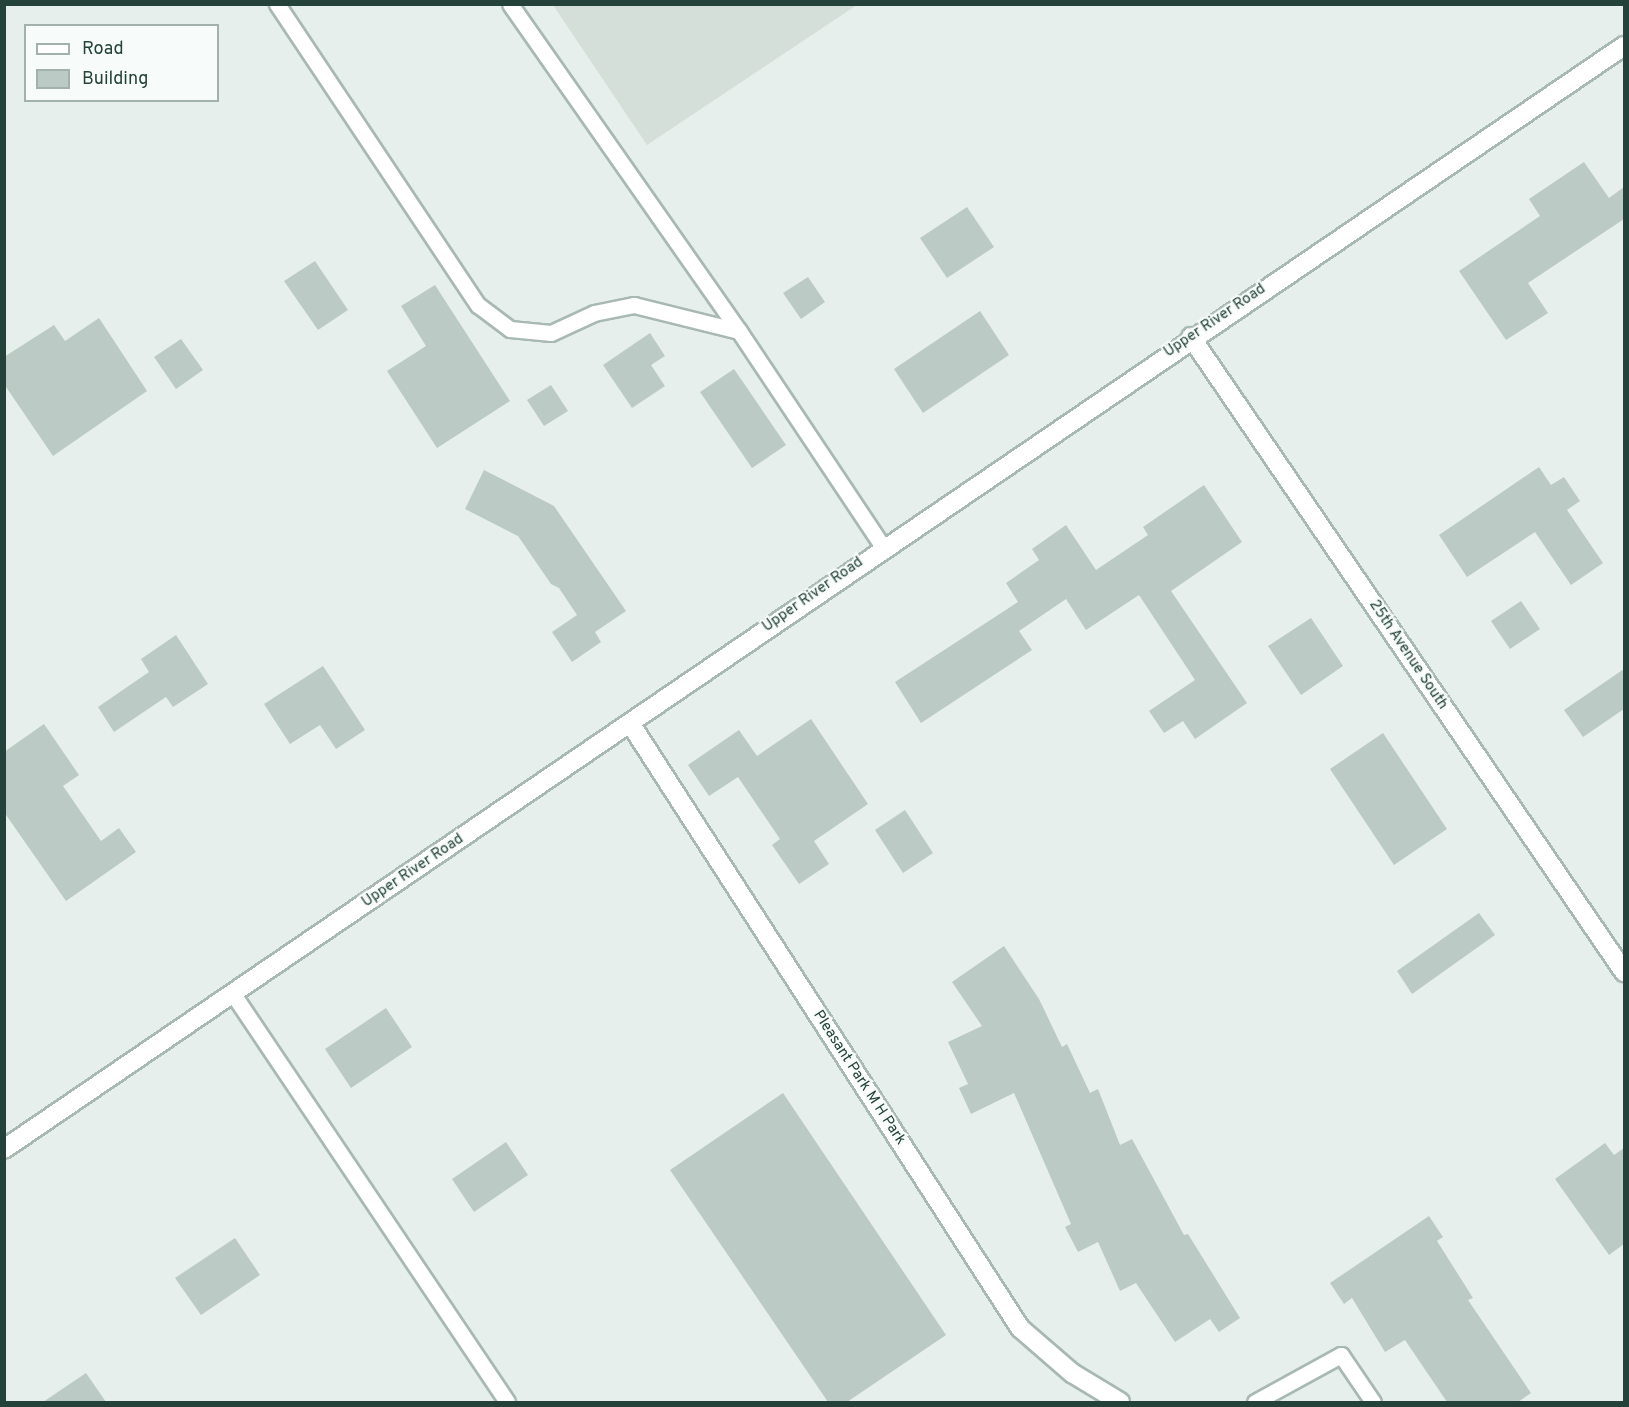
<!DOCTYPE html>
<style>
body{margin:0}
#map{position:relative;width:1629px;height:1407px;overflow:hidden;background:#e6efeb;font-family:Overpass,sans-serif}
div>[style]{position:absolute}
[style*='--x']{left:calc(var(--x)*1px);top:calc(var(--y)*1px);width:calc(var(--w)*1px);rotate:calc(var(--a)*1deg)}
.built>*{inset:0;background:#d4dfda}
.building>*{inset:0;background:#bbcac4}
.roads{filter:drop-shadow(2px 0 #a8b8b2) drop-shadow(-2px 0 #a8b8b2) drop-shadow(0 2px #a8b8b2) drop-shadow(0 -2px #a8b8b2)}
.lane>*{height:15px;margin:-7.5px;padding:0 7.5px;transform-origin:7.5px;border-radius:7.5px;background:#fff}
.street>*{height:18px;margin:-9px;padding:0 9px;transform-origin:9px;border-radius:9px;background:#fff}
span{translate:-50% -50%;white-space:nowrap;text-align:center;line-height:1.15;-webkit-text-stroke:4.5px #f7fbf9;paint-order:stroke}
.street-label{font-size:15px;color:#24423a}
.frame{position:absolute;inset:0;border:6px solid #24423a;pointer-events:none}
.legend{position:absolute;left:24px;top:24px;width:195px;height:78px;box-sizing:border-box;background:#f7fbf9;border:2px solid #a3b1ad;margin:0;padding:8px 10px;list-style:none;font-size:18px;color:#24423a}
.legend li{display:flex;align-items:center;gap:12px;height:30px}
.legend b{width:30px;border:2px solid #a3b1ad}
</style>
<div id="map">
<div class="built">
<i style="clip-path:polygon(553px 5px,857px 5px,647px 145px)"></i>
</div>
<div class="building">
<i style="clip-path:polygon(1584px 162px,1609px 198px,1624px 187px,1624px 219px,1528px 283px,1548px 313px,1506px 340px,1459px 271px,1540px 216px,1529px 199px)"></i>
<i style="clip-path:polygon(967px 207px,994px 247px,947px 278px,920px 238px)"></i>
<i style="clip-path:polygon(315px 261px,348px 310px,318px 330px,284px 281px)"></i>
<i style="clip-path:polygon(808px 277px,825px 302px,801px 319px,783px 293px)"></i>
<i style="clip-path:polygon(435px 285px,510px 401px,437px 448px,387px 371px,426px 346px,401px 306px)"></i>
<i style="clip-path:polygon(980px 311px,1009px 355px,923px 413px,894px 369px)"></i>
<i style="clip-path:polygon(99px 318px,147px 391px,53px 456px,4px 384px,4px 357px,54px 325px,65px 341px)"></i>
<i style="clip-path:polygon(650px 333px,665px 356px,651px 365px,665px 386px,632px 408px,603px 365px)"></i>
<i style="clip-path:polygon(181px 339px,203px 370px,176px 389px,154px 357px)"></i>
<i style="clip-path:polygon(734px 369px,786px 445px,752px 468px,700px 392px)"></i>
<i style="clip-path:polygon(551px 385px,568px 411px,544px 426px,527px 400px)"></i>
<i style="clip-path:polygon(1539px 467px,1551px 485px,1564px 477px,1580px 501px,1567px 510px,1603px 563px,1571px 585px,1535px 532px,1467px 577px,1439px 535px)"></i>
<i style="clip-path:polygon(484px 470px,554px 506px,626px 611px,595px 632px,601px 642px,572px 662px,552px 632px,577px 615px,559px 588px,551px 584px,518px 536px,465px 509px)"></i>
<i style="clip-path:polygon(1204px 485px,1242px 542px,1171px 591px,1247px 703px,1195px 739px,1183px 721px,1164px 733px,1149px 711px,1195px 680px,1139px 595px,1086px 630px,1066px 599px,1019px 631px,1032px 650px,921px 723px,895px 682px,1018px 602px,1006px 583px,1039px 560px,1032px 549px,1066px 525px,1096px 570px,1148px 535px,1143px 527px)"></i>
<i style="clip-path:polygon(1521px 601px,1540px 629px,1510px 649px,1491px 621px)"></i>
<i style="clip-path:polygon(1311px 618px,1343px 666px,1301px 695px,1268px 646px)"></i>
<i style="clip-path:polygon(176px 635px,208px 684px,173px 707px,166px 697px,114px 732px,98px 707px,149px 672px,141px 659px)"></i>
<i style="clip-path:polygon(323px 666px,365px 730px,336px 749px,320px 725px,290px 744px,264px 704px)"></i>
<i style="clip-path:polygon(1624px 669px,1624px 709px,1583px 737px,1564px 710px)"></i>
<i style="clip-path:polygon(811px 719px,868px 804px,814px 841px,829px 864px,799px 884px,772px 845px,780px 839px,738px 777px,709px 796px,688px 765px,739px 730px,757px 756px)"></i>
<i style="clip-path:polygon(44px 724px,79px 775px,63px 786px,101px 841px,119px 828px,136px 852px,66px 901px,4px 812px,4px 752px)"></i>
<i style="clip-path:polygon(1383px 733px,1447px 829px,1394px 865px,1330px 769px)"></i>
<i style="clip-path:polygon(905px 810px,933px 853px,903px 873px,875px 830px)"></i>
<i style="clip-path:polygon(1479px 913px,1495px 935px,1412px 994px,1397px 971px)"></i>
<i style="clip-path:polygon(1004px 946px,1039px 999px,1062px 1047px,1067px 1044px,1090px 1093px,1098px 1089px,1120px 1145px,1132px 1139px,1184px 1235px,1188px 1234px,1240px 1318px,1219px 1332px,1210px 1319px,1175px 1342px,1136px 1283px,1120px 1291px,1098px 1242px,1078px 1252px,1065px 1227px,1071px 1224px,1014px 1093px,971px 1114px,959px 1088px,968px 1084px,948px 1042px,982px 1026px,952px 982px)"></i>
<i style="clip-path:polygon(386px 1008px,412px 1047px,351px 1088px,325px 1049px)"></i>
<i style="clip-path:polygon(783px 1093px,946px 1335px,847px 1402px,828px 1402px,670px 1170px)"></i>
<i style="clip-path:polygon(506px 1142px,528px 1175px,474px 1212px,452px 1179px)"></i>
<i style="clip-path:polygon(1605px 1143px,1614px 1155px,1624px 1148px,1624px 1244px,1609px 1255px,1555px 1179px)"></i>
<i style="clip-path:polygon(1429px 1216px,1443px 1237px,1437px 1241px,1473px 1298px,1468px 1300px,1531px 1393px,1518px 1402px,1447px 1402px,1405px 1340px,1385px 1352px,1352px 1298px,1344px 1304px,1330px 1283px)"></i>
<i style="clip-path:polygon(235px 1238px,260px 1275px,201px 1315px,175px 1278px)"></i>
<i style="clip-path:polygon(86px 1373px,106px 1402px,43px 1402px)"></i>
</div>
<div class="roads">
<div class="lane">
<i style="--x:277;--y:4;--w:362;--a:56.3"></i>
<i style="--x:478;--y:305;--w:40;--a:37"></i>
<i style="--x:510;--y:329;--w:41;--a:5.6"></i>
<i style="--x:551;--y:333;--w:47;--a:-24.9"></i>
<i style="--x:594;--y:313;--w:41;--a:-11.3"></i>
<i style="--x:634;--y:305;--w:108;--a:13.9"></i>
<i style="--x:739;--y:331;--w:399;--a:-125"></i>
<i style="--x:739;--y:331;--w:260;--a:56.3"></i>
<i style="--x:233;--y:994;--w:491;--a:56.1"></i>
<i style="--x:1255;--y:1402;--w:98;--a:-28.7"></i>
<i style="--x:1341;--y:1355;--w:57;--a:55.8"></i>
</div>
<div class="street">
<i style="--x:1191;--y:337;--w:769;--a:55.71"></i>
<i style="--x:630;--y:723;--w:720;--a:57.19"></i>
<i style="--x:1020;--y:1328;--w:69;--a:40.9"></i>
<i style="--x:1072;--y:1373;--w:56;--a:31.1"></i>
<i style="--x:4;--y:1149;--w:1960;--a:-34.25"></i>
</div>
</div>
<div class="street-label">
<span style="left:1215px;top:321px;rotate:-34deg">Upper River Road</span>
<span style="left:813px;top:595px;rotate:-35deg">Upper River Road</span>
<span style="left:1408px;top:655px;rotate:56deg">25th Avenue South</span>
<span style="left:413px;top:871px;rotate:-34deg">Upper River Road</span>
<span style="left:859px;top:1078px;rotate:57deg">Pleasant Park M H Park</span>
</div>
<div class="frame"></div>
<ul class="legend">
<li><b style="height:8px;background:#fff"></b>Road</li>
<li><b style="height:16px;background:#bbcac4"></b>Building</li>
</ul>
</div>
